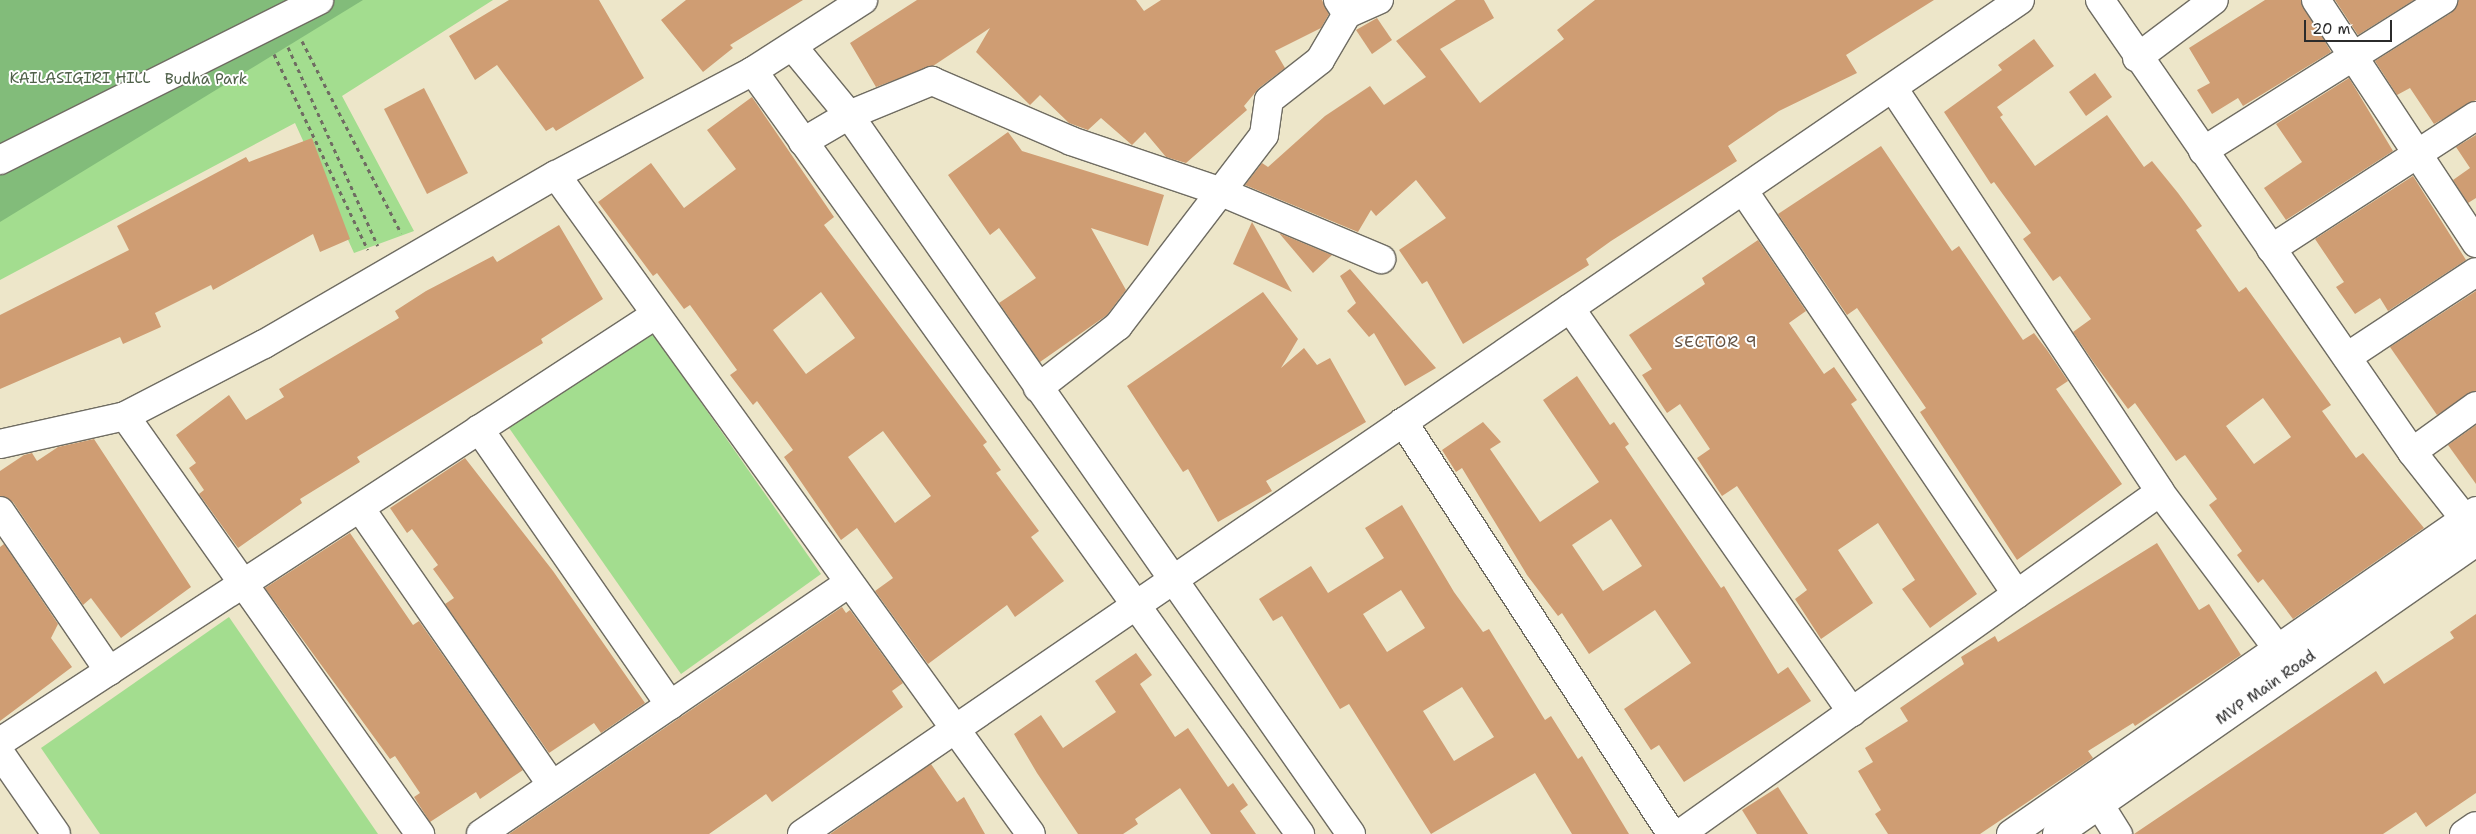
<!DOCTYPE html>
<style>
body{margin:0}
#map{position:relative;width:2476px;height:834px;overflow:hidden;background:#ede6c9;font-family:"Shantell Sans",sans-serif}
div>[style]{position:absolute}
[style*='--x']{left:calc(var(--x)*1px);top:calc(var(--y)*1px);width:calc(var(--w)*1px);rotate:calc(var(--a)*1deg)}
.green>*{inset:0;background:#a3dd8f}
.forest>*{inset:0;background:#82bc7a}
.building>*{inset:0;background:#cf9d73}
.path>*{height:3px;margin-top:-1.5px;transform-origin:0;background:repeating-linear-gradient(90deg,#6f6c62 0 4px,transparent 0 8px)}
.roads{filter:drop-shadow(1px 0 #6f6c62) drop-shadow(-1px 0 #6f6c62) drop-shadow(0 1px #6f6c62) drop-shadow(0 -1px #6f6c62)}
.minor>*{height:28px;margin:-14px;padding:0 14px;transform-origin:14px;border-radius:14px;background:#fff}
.tertiary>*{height:28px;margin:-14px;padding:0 14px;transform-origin:14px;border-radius:14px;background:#fff}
span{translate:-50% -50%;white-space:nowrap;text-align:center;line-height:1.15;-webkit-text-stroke:4px #fff;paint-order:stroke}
.park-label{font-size:15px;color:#4f6049}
.street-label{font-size:15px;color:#2b2b2b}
.neighbourhood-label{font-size:16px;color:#645344;letter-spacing:1px}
.scale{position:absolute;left:2304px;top:20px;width:88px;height:22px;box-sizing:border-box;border:2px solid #2b2b2b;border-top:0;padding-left:6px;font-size:15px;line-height:18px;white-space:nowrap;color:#2b2b2b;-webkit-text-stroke:4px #fff;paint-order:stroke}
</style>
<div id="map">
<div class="green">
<i style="clip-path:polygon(133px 0,493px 0,342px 96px,414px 231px,354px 253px,295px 123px,0 280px,0 114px)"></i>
<i style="clip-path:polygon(647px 325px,821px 574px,681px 674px,507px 425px)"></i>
<i style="clip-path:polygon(229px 617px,378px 834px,100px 834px,41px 748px)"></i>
</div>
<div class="forest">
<i style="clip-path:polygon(0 0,363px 0,0 222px)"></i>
</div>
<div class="building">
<i style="clip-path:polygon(509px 0,599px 0,644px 78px,556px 131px,553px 127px,546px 131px,497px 65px,475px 80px,449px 36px)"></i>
<i style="clip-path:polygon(686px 0,803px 0,730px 45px,733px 48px,703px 72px,661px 20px)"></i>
<i style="clip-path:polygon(917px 0,1136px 0,1144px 11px,1161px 0,1322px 0,1329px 14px,1321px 28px,1275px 51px,1285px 68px,1259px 88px,1244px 106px,1247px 110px,1186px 163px,1166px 157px,1145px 132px,1132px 145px,1101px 118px,1088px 130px,1069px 123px,1040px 95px,1030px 105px,976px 52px,990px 28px,933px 66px,876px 87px,850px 43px)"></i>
<i style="clip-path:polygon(1456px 0,1484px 0,1494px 18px,1440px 49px,1480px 103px,1564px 39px,1557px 30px,1595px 0,1934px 0,1846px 55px,1857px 73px,1779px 111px,1728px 146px,1737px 161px,1611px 241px,1586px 259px,1589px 265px,1463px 344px,1427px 281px,1422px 284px,1399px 250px,1446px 218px,1416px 180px,1376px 216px,1371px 210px,1358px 232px,1245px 185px,1262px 163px,1268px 167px,1325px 116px,1370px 86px,1384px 105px,1426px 77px,1396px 41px)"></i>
<i style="clip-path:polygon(2265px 0,2301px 0,2331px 52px,2243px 106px,2238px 98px,2212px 114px,2197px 90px,2210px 83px,2189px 48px)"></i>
<i style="clip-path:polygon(2335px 0,2414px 0,2358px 35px)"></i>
<i style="clip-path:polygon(2459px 0,2476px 0,2476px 100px,2434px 124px,2410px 88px,2397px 95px,2375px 61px,2451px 13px)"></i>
<i style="clip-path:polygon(1377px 18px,1392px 40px,1372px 54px,1356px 30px)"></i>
<i style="clip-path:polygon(evenodd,2034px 39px,2054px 66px,1997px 107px,2003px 115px,2000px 117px,2035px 166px,2107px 115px,2144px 167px,2152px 161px,2178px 193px,2202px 226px,2196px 230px,2239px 292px,2246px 287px,2331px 405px,2322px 411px,2356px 458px,2363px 453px,2424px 528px,2293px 619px,2263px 579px,2258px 583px,2237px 555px,2242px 551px,2209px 505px,2217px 499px,2185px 455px,2176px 461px,2135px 403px,2128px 409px,2094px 363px,2073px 332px,2091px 319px,2060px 276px,2053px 281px,2023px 239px,2031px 233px,1994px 182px,1991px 184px,1944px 112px,2002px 70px,1998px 65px,2034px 39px,2263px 398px,2291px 437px,2254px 464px,2226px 426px,2263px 398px)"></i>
<i style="clip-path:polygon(2095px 73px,2112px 97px,2086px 116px,2069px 92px)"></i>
<i style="clip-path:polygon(2349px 78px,2393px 151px,2286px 220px,2264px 188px,2302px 162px,2276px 124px)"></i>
<i style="clip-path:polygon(424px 88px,468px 173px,427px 194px,384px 109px)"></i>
<i style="clip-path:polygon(evenodd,752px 97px,834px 217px,824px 225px,987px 442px,983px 445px,1001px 470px,996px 473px,1039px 531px,1031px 537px,1064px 581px,1015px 617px,1007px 605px,928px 664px,875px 591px,893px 578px,857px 528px,841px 540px,784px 457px,793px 450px,757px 401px,753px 405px,730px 375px,737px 370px,690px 305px,684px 309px,657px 273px,653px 276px,598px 202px,651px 163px,684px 208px,736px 169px,707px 130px,752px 97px,821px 292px,855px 338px,806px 374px,773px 330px,821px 292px,752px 97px,883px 431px,931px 496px,895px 523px,848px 457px,883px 431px)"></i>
<i style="clip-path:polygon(1008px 132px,1022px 151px,1164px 195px,1148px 246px,1091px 228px,1126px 290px,1107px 315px,1040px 362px,999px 303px,1036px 278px,999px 228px,990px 235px,948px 175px)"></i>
<i style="clip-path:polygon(2476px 135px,2476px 198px,2468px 203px,2453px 180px,2470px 168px,2456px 147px)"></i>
<i style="clip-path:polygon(312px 138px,350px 239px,320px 252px,313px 234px,213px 290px,211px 285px,155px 313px,161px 327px,123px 344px,120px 337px,0 389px,0 315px,129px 250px,117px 226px,246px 157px,249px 162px)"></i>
<i style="clip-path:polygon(1881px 146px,1952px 251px,1959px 246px,2023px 340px,2034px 333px,2047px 350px,2068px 381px,2056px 389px,2122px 484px,2017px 560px,1920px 412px,1926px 408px,1857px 308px,1847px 315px,1778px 214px)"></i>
<i style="clip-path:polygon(2413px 176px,2466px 260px,2388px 311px,2380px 298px,2355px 314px,2336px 287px,2344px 282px,2315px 239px)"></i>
<i style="clip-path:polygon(1252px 222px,1292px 292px,1233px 264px)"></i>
<i style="clip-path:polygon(559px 225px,603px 299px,541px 339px,543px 343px,357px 457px,360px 462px,300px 499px,302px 503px,238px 548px,199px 494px,204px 490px,189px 468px,196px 463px,176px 435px,229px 395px,246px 420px,284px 397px,279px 389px,399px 318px,395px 311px,426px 291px,493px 256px,497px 262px)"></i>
<i style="clip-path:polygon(1279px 233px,1332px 255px,1313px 273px)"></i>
<i style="clip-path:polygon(1758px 240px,1806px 311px,1789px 323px,1824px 374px,1834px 367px,1857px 400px,1851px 404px,1977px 594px,1930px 628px,1902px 589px,1915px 580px,1878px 523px,1838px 550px,1873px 603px,1821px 639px,1795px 599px,1807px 590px,1737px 486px,1722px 496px,1697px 458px,1710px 449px,1680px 404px,1667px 413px,1642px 375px,1652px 369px,1629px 335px,1705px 284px,1702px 278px)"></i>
<i style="clip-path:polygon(1350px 269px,1402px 329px,1436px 368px,1405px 386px,1374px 333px,1369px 337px,1347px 311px,1356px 303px,1340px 276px)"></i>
<i style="clip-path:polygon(2476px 291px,2476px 391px,2437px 415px,2390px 347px)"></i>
<i style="clip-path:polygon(1263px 292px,1298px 339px,1281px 368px,1304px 348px,1317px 365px,1330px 358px,1366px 422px,1266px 481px,1272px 491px,1218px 522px,1188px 469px,1183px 472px,1127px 386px)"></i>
<i style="clip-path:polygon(evenodd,1577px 376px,1610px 425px,1614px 422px,1629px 444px,1625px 447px,1721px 588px,1724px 586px,1778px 674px,1788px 667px,1811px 701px,1684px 782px,1659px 745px,1651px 750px,1624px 709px,1691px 663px,1655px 610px,1589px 654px,1562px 613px,1558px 616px,1527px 575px,1462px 468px,1456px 472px,1442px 450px,1483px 422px,1501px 442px,1490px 449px,1540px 522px,1599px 482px,1543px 400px,1577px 376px,1611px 519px,1642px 566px,1603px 591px,1572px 545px,1611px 519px)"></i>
<i style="clip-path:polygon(2476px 425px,2476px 484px,2448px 445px)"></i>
<i style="clip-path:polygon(94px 439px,191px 587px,121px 638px,91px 598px,83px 605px,13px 502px,0 496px,0 471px,24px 455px,32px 453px,37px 461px,58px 447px)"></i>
<i style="clip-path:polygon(465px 458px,553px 571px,645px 703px,601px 733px,594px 723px,549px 753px,445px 604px,454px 598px,433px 569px,438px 565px,412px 529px,407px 533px,390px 508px)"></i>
<i style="clip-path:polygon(evenodd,1402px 505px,1454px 592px,1483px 632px,1489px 629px,1545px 720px,1551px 716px,1578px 759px,1582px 756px,1629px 834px,1572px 834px,1535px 773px,1431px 834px,1349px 704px,1340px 709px,1282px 616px,1273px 621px,1259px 599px,1311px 566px,1328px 593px,1384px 558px,1365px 528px,1402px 505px,1401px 590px,1425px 628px,1387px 652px,1363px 614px,1401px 590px,1402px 505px,1462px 687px,1494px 737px,1454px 761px,1423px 711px,1462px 687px)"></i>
<i style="clip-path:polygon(350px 533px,413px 625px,419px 621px,523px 770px,480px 799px,476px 792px,430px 822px,414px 797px,420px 793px,395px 756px,390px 759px,265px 588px)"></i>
<i style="clip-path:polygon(2157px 543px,2199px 610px,2209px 604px,2241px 655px,2135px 726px,2133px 723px,2088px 751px,2093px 758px,1980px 834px,1888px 834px,1875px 814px,1881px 810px,1858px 771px,1873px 762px,1865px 748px,1908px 721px,1900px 708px,1964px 664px,1961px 657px,1995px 636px,1998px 642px)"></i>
<i style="clip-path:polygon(4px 544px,58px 624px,51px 638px,72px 667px,0 721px,0 547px)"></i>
<i style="clip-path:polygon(842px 607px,846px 613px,850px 610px,903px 683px,892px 691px,903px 707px,772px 802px,766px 794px,709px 834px,509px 834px)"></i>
<i style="clip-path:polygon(2476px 614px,2476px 793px,2426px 827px,2416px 812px,2383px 834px,2134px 834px,2376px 671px,2384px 684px,2454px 638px,2450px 632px)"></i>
<i style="clip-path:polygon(1136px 653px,1152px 675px,1140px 684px,1175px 737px,1188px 728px,1228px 787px,1233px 783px,1248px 805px,1240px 811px,1256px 834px,1211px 834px,1180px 788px,1135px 819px,1138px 824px,1123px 834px,1078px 834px,1037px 773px,1014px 734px,1041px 715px,1063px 748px,1116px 712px,1095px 681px)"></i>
<i style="clip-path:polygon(931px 764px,957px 802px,964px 797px,985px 834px,830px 834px)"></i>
<i style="clip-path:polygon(1778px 787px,1808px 834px,1757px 834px,1742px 810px)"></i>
</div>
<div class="path">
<i style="--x:302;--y:41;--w:216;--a:62.7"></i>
<i style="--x:288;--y:47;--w:218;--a:65.7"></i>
<i style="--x:274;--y:54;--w:217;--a:64.4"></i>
</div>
<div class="roads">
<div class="minor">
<i style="--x:1338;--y:0;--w:17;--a:57"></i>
<i style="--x:1347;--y:14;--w:35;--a:-24"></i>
<i style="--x:2100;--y:0;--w:549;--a:55.38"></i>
<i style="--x:2412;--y:452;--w:85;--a:51.7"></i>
<i style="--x:2316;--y:0;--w:291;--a:56.6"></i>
<i style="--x:2137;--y:58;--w:96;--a:-37"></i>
<i style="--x:1893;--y:88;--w:484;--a:56.5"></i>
<i style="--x:2160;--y:492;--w:220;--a:53.1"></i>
<i style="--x:803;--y:142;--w:53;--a:-30.4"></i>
<i style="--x:849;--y:115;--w:90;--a:-22.3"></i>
<i style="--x:932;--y:81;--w:151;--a:23.3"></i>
<i style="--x:1071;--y:141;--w:156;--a:18.7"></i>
<i style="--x:1219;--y:191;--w:176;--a:22.8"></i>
<i style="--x:2203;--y:151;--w:284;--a:-32.2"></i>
<i style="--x:0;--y:160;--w:357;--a:-26.6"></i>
<i style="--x:556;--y:175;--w:812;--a:54.22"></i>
<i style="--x:1743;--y:190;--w:488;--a:55.9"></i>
<i style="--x:2271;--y:249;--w:244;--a:-33"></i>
<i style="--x:1570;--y:308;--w:493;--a:55.1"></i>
<i style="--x:2347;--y:357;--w:154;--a:-33.4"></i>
<i style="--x:1038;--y:388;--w:101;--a:-37.8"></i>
<i style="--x:1118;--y:326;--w:240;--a:-52.6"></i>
<i style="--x:1264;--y:135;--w:35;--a:-82"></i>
<i style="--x:1269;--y:100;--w:65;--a:-38.1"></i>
<i style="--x:1320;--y:60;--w:53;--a:-59.6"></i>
<i style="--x:125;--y:416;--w:512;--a:54.79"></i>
<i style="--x:1403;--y:422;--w:492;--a:56.9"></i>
<i style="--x:479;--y:429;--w:336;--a:55.3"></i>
<i style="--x:2412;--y:452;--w:79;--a:-35.7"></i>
<i style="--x:360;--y:508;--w:337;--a:55.3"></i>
<i style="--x:0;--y:511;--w:194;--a:55.7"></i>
<i style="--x:0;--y:742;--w:782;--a:-33.1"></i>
<i style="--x:0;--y:753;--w:98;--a:55.3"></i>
<i style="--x:2099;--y:804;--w:36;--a:58"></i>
<i style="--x:481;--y:834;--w:444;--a:-34.3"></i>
<i style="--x:802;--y:834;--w:1476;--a:-34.4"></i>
<i style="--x:1680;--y:834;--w:589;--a:-35.47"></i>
<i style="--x:2464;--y:834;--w:14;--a:-34"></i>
</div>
<div class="tertiary">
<i style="--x:793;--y:47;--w:88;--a:50.5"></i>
<i style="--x:849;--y:115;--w:877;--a:55.08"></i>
<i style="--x:753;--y:71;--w:939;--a:54.36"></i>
<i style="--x:0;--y:444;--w:128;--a:-12.6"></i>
<i style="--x:125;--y:416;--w:157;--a:-27.4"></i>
<i style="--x:264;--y:344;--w:337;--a:-30.1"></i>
<i style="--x:556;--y:175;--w:223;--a:-27.8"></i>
<i style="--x:753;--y:71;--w:131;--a:-32.8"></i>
<i style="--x:2011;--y:834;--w:566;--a:-34.78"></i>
<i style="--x:2057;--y:834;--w:511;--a:-34.87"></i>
</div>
</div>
<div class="park-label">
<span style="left:80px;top:79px">KAILASIGIRI HILL</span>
<span style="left:206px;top:80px">Budha Park</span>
</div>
<div class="street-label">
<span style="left:2266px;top:688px;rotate:-35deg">MVP Main Road</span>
</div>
<div class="neighbourhood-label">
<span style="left:1716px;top:342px">SECTOR 9</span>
</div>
<div class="scale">20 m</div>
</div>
